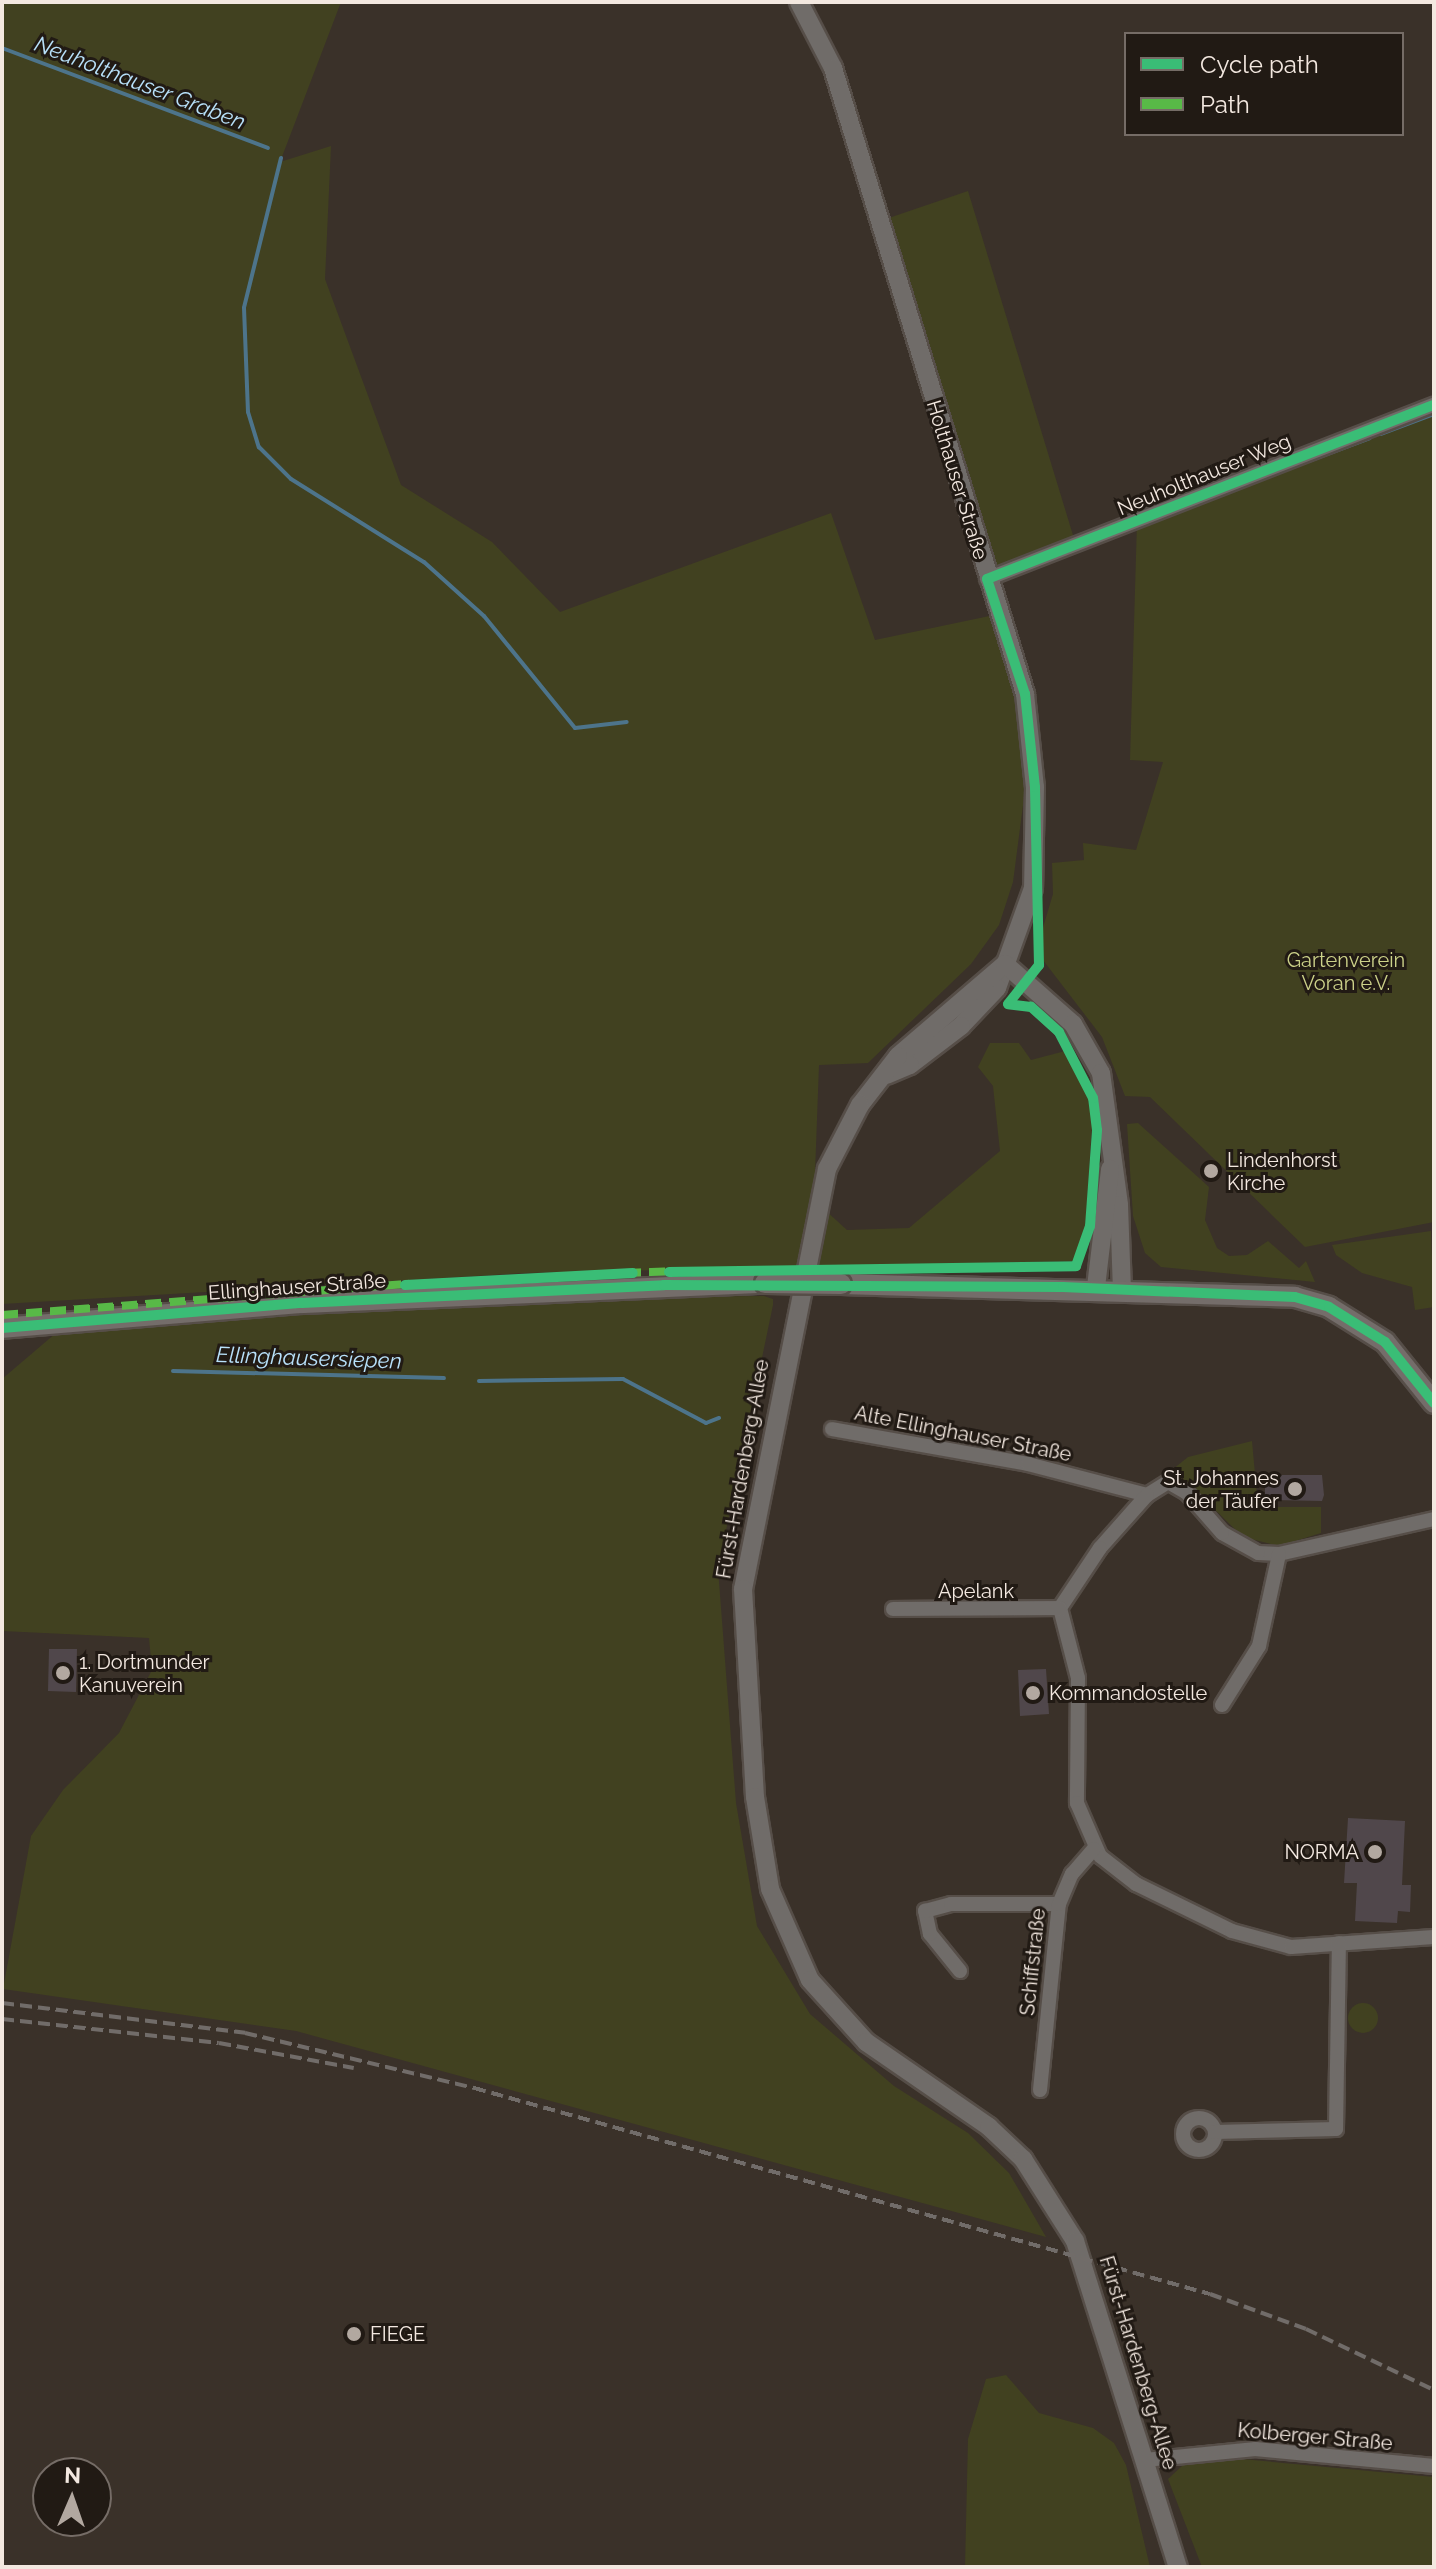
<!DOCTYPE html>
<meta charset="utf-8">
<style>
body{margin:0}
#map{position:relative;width:1436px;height:2569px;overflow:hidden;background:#3a3129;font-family:Raleway,sans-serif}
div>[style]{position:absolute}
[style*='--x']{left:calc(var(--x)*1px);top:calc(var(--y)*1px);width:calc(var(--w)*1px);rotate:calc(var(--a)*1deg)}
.green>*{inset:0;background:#414120}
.round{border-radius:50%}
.stream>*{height:4px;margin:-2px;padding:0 2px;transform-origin:2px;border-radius:2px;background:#4d748b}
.building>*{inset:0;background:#50474b}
.roads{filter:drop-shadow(2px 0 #564e48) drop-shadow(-2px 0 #564e48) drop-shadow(0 2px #564e48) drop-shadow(0 -2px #564e48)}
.minor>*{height:14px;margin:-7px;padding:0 7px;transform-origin:7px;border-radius:7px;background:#706c69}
.minor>.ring{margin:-7px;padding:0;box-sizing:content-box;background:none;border:14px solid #706c69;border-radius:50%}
.tertiary>*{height:18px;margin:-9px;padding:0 9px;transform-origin:9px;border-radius:9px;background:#706c69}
.secondary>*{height:20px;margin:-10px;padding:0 10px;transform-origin:10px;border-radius:10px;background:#746d6a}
.rail>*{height:4px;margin-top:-2px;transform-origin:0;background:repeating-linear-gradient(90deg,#716c69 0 12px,transparent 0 18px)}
.bridges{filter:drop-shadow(2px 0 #564e48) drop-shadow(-2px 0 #564e48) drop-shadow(0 2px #564e48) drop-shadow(0 -2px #564e48)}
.secondary-bridge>*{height:20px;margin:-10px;padding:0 10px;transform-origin:10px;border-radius:10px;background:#746d6a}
.quiet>*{height:8px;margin-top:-4px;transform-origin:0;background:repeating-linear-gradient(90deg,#58b947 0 16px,transparent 0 24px)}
.cycleway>*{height:10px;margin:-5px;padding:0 5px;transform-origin:5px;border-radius:5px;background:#3abd76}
.dots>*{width:22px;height:22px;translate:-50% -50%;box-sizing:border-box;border:4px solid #211a14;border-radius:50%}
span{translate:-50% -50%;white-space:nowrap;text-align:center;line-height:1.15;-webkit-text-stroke:6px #211a14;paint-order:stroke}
.street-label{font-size:20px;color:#f3e8e0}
.park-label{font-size:20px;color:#ccd189}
.poi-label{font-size:20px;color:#f3e8e0}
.left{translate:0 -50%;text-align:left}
.right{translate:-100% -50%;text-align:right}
.water-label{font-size:22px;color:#b8e1fa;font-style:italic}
.frame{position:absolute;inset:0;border:4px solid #f3e8e0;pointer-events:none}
.legend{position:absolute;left:1124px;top:32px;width:280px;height:104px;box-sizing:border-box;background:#211a14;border:2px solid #756c66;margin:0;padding:10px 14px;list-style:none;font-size:24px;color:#f3e8e0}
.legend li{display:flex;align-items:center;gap:16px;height:40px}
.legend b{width:40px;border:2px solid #756c66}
.north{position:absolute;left:32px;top:2457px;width:80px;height:80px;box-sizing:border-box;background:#211a14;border:2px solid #756c66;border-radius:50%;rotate:2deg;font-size:22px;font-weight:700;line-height:32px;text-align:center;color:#f3e8e0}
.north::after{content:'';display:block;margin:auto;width:28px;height:36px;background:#b2a8a0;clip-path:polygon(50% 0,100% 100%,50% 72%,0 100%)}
</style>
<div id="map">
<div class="green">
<i style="clip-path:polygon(2px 2px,341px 2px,280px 162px,331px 146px,325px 279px,401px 485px,492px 542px,560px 612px,831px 513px,875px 640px,999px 614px,1031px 744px,1013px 882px,999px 925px,971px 964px,868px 1063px,819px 1065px,814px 1200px,847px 1230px,909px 1228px,1000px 1151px,993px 1086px,978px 1067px,990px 1043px,1019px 1043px,1031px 1060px,1069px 1050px,1093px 1111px,1085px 1231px,1074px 1261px,525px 1273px,2px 1304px)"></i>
<i style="clip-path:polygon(968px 191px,1076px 545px,987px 579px,880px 221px)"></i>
<i style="clip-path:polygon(1434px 406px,1434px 1222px,1305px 1247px,1150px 1097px,1125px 1096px,1102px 1037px,1036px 951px,1053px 894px,1052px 863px,1084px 860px,1083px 843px,1136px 850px,1163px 762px,1130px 760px,1137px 522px)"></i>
<i style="clip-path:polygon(1138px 1123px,1209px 1187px,1205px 1220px,1217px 1248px,1229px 1256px,1247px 1255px,1268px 1241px,1299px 1268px,1306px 1261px,1315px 1282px,1161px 1267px,1145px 1253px,1133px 1216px,1127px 1124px)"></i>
<i style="clip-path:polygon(1431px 1231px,1434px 1307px,1415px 1310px,1412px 1287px,1362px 1273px,1336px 1255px,1332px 1245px)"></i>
<i style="clip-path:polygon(764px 1296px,773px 1299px,773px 1305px,718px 1569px,736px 1803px,757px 1926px,810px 2014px,894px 2086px,968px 2133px,1009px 2173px,1046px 2237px,296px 2031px,3px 1989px,31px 1836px,63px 1790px,119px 1733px,152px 1670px,149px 1638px,2px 1631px,2px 1379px,56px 1333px,312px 1312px,616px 1297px)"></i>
<i style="clip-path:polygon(1252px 1441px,1258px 1507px,1321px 1507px,1321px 1533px,1279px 1546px,1243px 1537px,1173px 1469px,1188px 1457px)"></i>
<i class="round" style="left:1348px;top:2003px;width:30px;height:30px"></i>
<i style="clip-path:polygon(1006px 2375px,1039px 2413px,1093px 2428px,1114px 2443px,1126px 2465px,1150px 2567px,965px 2567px,968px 2439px,986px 2379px)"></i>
<i style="clip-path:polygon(1242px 2459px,1434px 2477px,1434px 2567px,1202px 2567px,1168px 2479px,1184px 2464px)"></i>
</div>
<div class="stream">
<i style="--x:2;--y:48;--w:284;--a:20.6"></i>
<i style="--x:281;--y:158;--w:154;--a:103.9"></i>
<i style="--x:244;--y:308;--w:104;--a:87.8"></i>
<i style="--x:248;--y:412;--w:37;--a:73"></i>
<i style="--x:259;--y:447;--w:45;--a:45"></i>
<i style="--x:291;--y:479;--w:157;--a:32"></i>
<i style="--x:424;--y:562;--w:81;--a:42"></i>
<i style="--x:484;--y:616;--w:144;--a:50.9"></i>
<i style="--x:575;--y:728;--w:52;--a:-6.6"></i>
<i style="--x:1381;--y:434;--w:57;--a:-20.7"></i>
<i style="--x:1309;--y:461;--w:65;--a:-20.7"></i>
<i style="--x:173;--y:1371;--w:271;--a:1.5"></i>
<i style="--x:479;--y:1381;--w:144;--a:-0.8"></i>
<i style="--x:623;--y:1379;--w:94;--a:27.9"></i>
<i style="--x:706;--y:1423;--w:14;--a:-21"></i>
</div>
<div class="building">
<i style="clip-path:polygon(1273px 1475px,1322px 1475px,1324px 1495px,1322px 1501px,1273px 1500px,1265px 1495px,1265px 1482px,1273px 1483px)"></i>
<i style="clip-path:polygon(49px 1649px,77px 1649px,76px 1692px,48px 1691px)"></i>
<i style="clip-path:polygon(1046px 1669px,1049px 1714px,1020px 1716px,1018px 1670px)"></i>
<i style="clip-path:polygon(1348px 1818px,1405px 1821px,1402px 1885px,1411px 1885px,1410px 1912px,1398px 1911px,1397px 1923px,1355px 1921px,1357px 1883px,1344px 1883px)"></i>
</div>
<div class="roads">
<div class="minor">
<i style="--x:987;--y:579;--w:480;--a:-21.3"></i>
<i style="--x:832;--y:1429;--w:199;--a:10.1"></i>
<i style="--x:1028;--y:1464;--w:123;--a:14.6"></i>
<i style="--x:1434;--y:1519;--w:159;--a:167.3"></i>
<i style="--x:1279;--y:1554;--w:21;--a:-177"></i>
<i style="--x:1258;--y:1553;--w:41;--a:-150.9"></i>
<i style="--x:1222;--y:1533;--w:53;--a:-131.2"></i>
<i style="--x:1187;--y:1493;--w:22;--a:-150"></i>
<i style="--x:1168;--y:1482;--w:25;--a:148"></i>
<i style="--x:1147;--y:1495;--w:71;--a:131.6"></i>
<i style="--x:1100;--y:1548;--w:72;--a:123.7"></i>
<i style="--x:1060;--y:1608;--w:72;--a:75.6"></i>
<i style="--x:1078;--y:1678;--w:125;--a:90.5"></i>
<i style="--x:1077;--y:1803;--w:58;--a:66.5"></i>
<i style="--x:1100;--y:1856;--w:46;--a:37.9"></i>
<i style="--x:1136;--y:1884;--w:107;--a:26.1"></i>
<i style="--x:1232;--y:1931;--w:61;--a:15.2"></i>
<i style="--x:1291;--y:1947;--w:143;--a:-4"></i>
<i style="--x:893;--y:1609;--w:167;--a:-0.3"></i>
<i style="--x:1222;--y:1705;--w:70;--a:-57.9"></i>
<i style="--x:1259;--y:1646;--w:94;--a:-77.7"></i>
<i style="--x:960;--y:1971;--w:48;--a:-129"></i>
<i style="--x:930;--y:1934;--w:24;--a:-102"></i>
<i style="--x:925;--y:1911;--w:27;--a:-15"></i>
<i style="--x:951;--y:1904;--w:108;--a:0"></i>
<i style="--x:1040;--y:2090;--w:187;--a:-84.2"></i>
<i style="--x:1059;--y:1904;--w:33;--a:-67"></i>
<i style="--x:1072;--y:1874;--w:33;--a:-49"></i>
<i class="ring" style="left:1183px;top:2118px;width:18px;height:18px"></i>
<i style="--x:1215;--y:2132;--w:121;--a:-1.4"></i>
<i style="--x:1336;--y:2129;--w:186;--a:-89.1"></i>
<i style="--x:1145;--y:2460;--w:111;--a:-5.7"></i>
<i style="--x:1255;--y:2449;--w:180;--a:5.4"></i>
</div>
<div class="tertiary">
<i style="--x:799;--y:2;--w:74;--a:62.7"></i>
<i style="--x:833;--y:68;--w:655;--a:72.95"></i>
<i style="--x:1025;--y:694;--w:94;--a:83.9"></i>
<i style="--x:1035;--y:787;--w:101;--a:91.1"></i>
<i style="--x:1033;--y:888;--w:106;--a:109.8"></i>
<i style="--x:997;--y:988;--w:52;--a:133.5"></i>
<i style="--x:961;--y:1026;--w:64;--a:142.6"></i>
<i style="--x:910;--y:1065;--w:25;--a:157"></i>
<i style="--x:1005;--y:964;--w:141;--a:139.3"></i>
<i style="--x:898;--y:1056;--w:62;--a:127.8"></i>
<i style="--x:860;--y:1105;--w:72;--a:117.3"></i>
<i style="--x:827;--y:1169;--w:428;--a:101.3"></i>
<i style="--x:743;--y:1589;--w:208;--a:86.7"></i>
<i style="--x:755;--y:1797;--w:93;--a:80.7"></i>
<i style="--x:770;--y:1889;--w:99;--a:66.3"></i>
<i style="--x:810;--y:1980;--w:84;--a:47.9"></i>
<i style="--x:866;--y:2042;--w:150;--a:34.6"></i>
<i style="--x:989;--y:2127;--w:47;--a:43.3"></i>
<i style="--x:1023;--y:2159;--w:97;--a:57.6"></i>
<i style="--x:1075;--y:2241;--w:342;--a:72.5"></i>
<i style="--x:1005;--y:964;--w:91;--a:41.4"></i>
<i style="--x:1073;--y:1024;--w:56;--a:60.3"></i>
<i style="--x:1101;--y:1073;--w:133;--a:82.2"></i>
<i style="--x:1119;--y:1205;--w:84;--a:88"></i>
<i style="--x:1096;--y:1287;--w:119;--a:-83.2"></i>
</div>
<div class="secondary">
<i style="--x:841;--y:1284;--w:454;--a:1.6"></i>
<i style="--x:1295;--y:1297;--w:35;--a:16"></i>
<i style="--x:1329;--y:1307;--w:66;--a:32"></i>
<i style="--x:1385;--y:1342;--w:78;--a:51.2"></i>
<i style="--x:2;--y:1328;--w:301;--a:-4.8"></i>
<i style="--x:302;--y:1303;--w:463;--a:-2.5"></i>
</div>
</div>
<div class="rail">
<i style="--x:2;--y:2003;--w:245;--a:7"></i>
<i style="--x:245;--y:2033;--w:236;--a:13.5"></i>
<i style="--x:474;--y:2088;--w:764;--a:15.64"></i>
<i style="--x:1210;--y:2294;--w:102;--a:20"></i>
<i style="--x:1306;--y:2329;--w:142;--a:25.5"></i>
<i style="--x:2;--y:2019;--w:218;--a:6.3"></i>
<i style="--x:219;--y:2043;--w:137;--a:10.5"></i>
</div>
<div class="bridges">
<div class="secondary-bridge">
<i style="--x:765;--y:1283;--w:76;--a:0.8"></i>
</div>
</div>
<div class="quiet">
<i style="--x:625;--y:1273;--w:52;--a:-2.2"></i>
<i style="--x:2;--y:1315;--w:408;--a:-4.4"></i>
</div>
<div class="cycleway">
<i style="--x:1008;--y:1004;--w:50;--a:-51.5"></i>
<i style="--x:1039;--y:965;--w:178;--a:-91.3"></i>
<i style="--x:1035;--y:787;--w:94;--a:-96.1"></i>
<i style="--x:1025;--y:694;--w:121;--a:-108.3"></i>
<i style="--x:987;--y:579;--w:480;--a:-21.3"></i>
<i style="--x:669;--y:1272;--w:407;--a:-0.8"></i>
<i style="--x:1076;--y:1266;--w:42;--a:-70.7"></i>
<i style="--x:1090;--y:1226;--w:96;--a:-85.8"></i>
<i style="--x:1097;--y:1130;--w:32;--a:-97"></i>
<i style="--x:1093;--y:1098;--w:74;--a:-117.3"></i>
<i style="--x:1059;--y:1032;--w:38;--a:-138"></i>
<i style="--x:1031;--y:1007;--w:23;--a:-173"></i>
<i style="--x:405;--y:1285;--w:228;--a:-3"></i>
<i style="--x:2;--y:1328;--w:301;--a:-4.8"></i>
<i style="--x:302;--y:1303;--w:362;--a:-2.8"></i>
<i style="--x:664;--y:1285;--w:399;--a:0.3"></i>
<i style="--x:1063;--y:1287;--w:232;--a:2.5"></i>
<i style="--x:1295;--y:1297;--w:35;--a:16"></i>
<i style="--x:1329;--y:1307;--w:66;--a:32"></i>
<i style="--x:1385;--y:1342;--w:78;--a:51.2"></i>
</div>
<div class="dots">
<i style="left:1211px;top:1171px;background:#b2a8a0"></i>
<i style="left:1295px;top:1489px;background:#b2a8a0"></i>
<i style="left:63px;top:1673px;background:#b2a8a0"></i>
<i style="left:1033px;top:1693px;background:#b2a8a0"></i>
<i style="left:1375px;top:1852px;background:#b2a8a0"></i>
<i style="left:354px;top:2334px;background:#b2a8a0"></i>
</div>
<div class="street-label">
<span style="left:1204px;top:475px;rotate:-22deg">Neuholthauser Weg</span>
<span style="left:957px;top:480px;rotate:73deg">Holthauser Straße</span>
<span style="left:297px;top:1287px;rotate:-4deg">Ellinghauser Straße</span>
<span style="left:963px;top:1434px;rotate:11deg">Alte Ellinghauser Straße</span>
<span style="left:743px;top:1469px;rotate:-80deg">Fürst-Hardenberg-Allee</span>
<span style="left:976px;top:1591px">Apelank</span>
<span style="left:1033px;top:1962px;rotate:-84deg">Schiffstraße</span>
<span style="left:1138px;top:2363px;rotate:73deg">Fürst-Hardenberg-Allee</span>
<span style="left:1315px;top:2437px;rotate:5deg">Kolberger Straße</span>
</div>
<div class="park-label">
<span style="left:1346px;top:972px">Gartenverein<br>Voran e.V.</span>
</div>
<div class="poi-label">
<span class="left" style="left:1227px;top:1172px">Lindenhorst<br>Kirche</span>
<span class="right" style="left:1279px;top:1490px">St. Johannes<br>der Täufer</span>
<span class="left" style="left:79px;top:1674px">1. Dortmunder<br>Kanuverein</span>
<span class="left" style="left:1049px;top:1693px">Kommandostelle</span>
<span class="right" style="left:1359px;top:1852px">NORMA</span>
<span class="left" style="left:370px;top:2334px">FIEGE</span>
</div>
<div class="water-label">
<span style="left:140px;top:83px;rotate:21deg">Neuholthauser Graben</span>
<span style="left:309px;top:1358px;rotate:2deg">Ellinghausersiepen</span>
</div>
<div class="frame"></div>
<ul class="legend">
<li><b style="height:10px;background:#3abd76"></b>Cycle path</li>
<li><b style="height:10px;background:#58b947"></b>Path</li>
</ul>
<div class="north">N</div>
</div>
